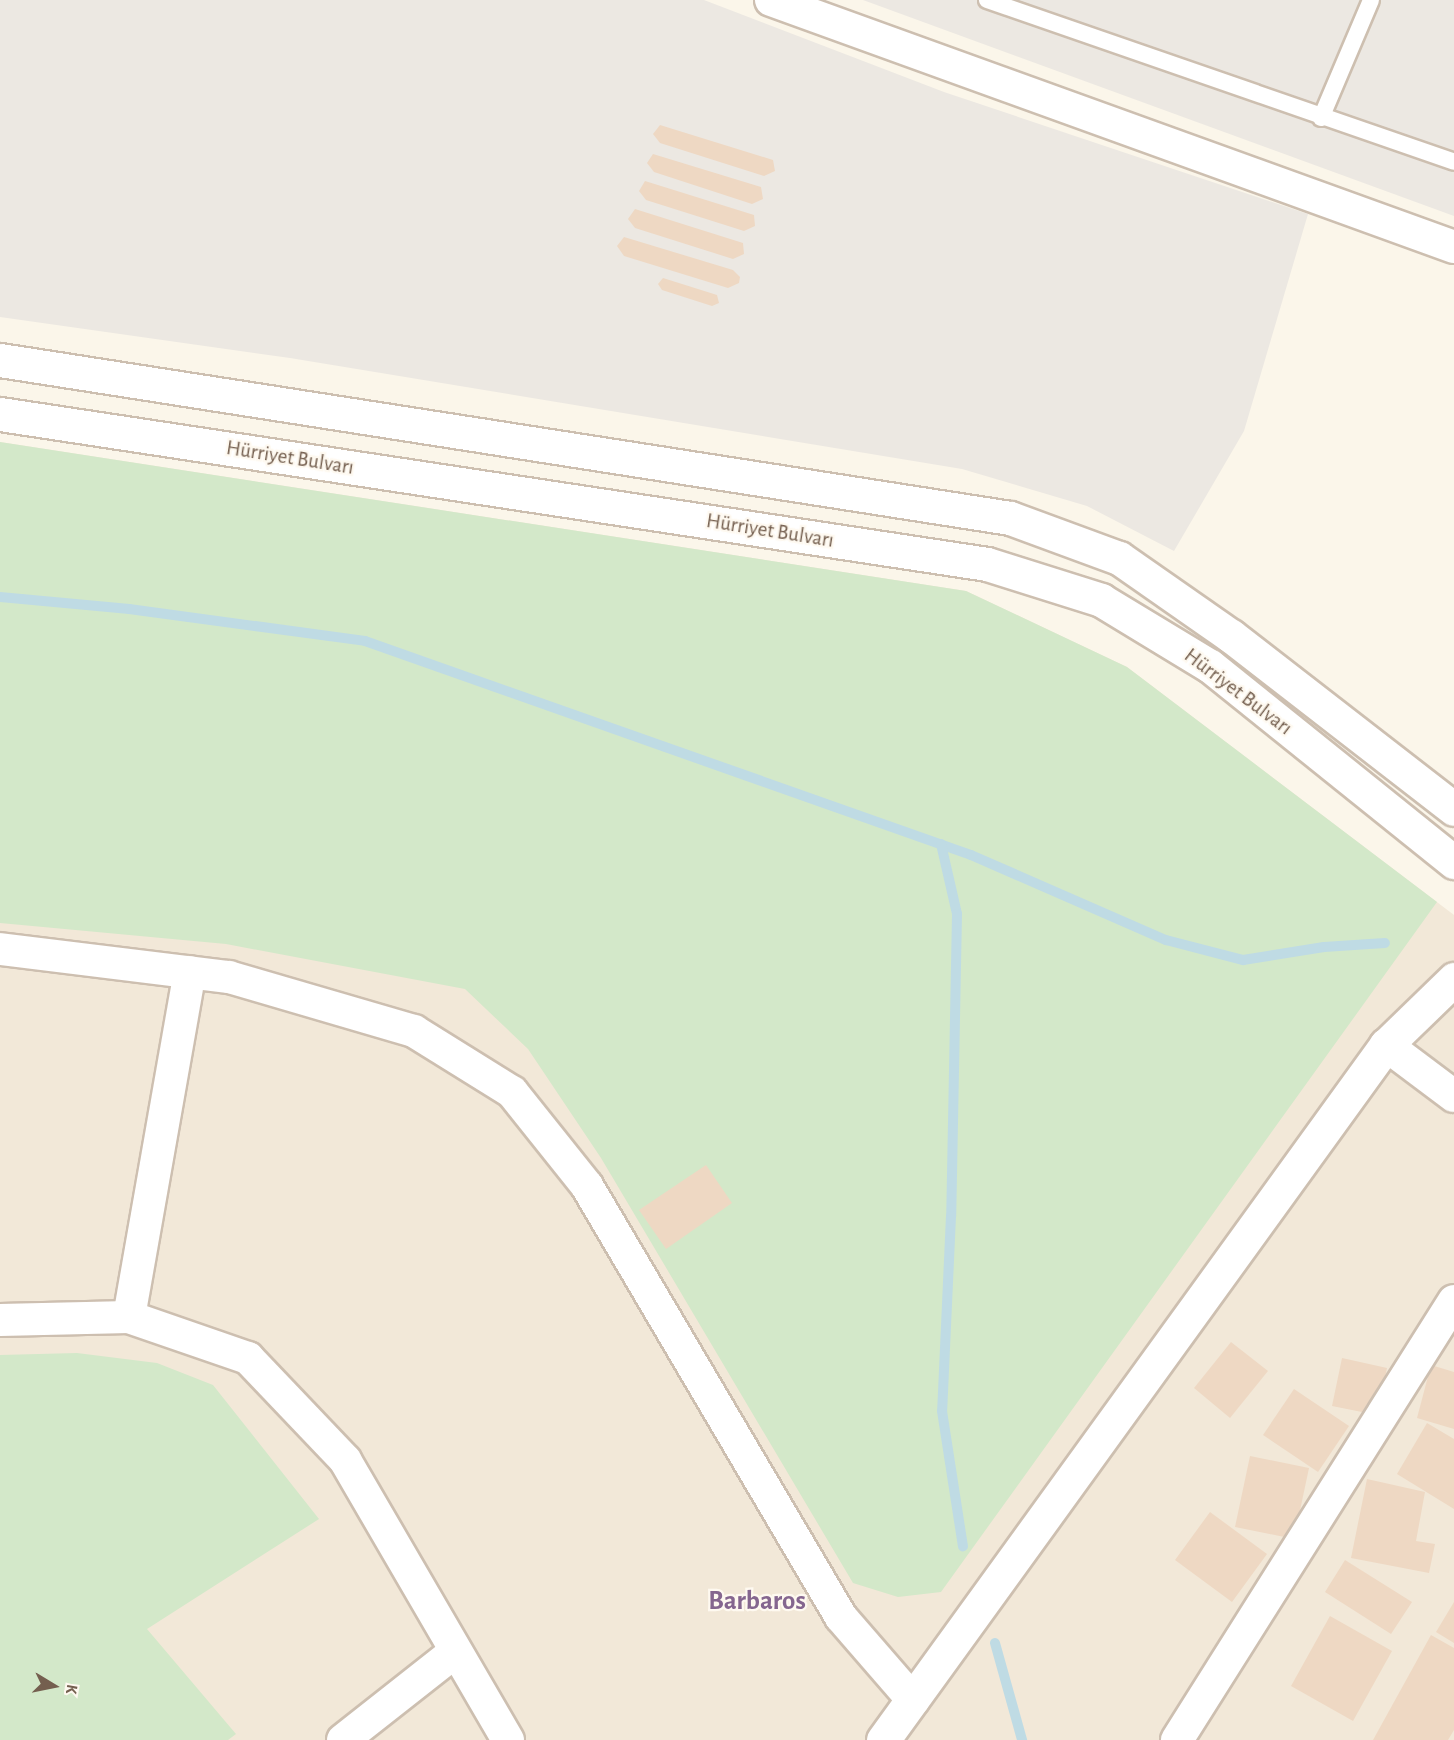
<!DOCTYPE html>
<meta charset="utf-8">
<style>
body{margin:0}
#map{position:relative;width:1454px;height:1740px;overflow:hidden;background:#fbf6ea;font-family:"Alegreya Sans",sans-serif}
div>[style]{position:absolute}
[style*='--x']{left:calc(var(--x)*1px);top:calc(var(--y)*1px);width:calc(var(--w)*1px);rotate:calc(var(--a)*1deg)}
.residential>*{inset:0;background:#f2e8d8}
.industrial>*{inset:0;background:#ece8e2}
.green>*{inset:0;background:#d3e8c9}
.stream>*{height:10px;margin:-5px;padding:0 5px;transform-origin:5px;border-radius:5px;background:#bfdbe4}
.building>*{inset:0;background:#eed8c3}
.roads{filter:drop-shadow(2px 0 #cdbfb0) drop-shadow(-2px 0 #cdbfb0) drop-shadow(0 2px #cdbfb0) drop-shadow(0 -2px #cdbfb0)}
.service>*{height:16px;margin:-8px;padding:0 8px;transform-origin:8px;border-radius:8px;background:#fff}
.minor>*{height:32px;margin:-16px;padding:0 16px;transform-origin:16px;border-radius:16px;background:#fff}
.tertiary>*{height:33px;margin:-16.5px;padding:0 16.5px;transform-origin:16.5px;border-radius:16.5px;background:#fff}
.secondary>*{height:33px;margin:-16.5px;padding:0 16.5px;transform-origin:16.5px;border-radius:16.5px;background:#fff}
span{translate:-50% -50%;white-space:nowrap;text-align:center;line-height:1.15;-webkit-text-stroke:4.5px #fef9f0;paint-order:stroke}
.street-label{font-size:21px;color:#745f4f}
.district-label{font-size:27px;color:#85668f;font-weight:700}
.north{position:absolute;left:24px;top:1656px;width:60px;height:60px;-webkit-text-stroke:4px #fef9f0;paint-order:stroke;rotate:100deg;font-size:16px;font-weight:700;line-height:24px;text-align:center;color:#745f4f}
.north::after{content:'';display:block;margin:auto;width:21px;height:27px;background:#745f4f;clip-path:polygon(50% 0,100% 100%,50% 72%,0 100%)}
</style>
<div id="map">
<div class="residential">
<i style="clip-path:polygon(0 442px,966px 591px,1127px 667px,1454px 915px,1454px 1740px,0 1740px)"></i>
</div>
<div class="industrial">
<i style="clip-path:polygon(0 0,704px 0,944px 92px,1308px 214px,1244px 431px,1174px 551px,1087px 506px,962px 469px,290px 358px,0 317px)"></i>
<i style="clip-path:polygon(863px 0,1454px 0,1454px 216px)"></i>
</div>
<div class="green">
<i style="clip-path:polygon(0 442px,966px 591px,1127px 667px,1437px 902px,941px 1592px,898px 1597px,853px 1583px,601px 1158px,528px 1049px,465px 989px,226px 944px,0 923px)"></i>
<i style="clip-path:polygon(77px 1353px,157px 1363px,213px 1385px,319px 1519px,147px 1629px,236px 1734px,228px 1740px,0 1740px,0 1355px)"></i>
</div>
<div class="stream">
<i style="--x:0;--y:597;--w:130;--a:5.3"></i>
<i style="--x:129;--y:609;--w:238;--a:7.7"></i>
<i style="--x:365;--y:641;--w:643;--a:19.45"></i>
<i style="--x:971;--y:855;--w:213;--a:23.6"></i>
<i style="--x:1166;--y:940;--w:80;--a:14.6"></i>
<i style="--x:1243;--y:960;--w:82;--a:-9.1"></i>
<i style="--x:1324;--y:947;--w:61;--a:-3.8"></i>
<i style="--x:941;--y:844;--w:72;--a:77.1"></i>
<i style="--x:957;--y:914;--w:302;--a:91.1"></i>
<i style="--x:951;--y:1216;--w:195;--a:92.6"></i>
<i style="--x:942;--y:1411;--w:137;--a:81.2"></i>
<i style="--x:995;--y:1643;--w:101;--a:74.4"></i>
</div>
<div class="building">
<i style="clip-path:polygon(660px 125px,773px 160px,775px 171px,764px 176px,660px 143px,653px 134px)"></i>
<i style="clip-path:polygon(653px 154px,761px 187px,763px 199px,752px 204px,654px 172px,647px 163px)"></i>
<i style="clip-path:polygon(645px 181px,754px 215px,755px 226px,744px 231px,646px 200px,639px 191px)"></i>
<i style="clip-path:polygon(635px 209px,743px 243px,744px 254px,733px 259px,635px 228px,628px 219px)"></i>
<i style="clip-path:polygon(624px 237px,733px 270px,740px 277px,739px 283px,728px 288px,624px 256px,617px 246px)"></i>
<i style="clip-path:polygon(663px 278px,717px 295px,719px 303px,712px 306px,662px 290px,658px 284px)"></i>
<i style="clip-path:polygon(706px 1165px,732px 1203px,666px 1249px,639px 1210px)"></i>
<i style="clip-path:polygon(1231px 1342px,1268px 1371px,1230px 1418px,1194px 1388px)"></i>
<i style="clip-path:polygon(1342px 1358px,1387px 1368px,1377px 1415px,1332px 1406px)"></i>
<i style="clip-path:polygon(1431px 1365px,1454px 1372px,1454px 1429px,1417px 1418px)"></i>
<i style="clip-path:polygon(1294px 1389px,1349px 1426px,1318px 1472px,1263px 1435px)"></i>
<i style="clip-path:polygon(1427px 1423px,1454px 1439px,1454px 1509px,1397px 1474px)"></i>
<i style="clip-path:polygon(1250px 1456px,1309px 1468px,1294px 1539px,1235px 1527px)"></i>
<i style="clip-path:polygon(1367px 1479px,1425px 1492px,1416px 1541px,1435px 1544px,1429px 1573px,1351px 1558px)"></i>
<i style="clip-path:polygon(1210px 1512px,1267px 1554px,1232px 1602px,1175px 1560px)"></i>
<i style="clip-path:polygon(1345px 1560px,1412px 1602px,1391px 1634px,1325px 1592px)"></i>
<i style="clip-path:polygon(1454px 1602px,1454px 1643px,1436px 1632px)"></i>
<i style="clip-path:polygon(1330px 1616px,1392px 1651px,1353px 1721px,1291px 1686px)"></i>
<i style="clip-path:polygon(1431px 1635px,1454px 1648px,1454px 1730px,1448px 1740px,1373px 1740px)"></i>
</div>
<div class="roads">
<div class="service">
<i style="--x:987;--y:0;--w:494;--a:19.1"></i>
<i style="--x:1321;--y:118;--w:128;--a:-67"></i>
</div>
<div class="minor">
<i style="--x:771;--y:0;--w:726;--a:19.88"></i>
<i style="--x:0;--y:949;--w:231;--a:7"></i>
<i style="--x:229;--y:977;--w:193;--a:16.3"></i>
<i style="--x:414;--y:1031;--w:115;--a:31.9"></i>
<i style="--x:512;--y:1092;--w:120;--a:51.4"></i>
<i style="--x:587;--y:1186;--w:500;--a:59.49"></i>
<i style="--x:841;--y:1617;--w:110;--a:49.1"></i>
<i style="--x:1386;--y:1045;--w:85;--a:36.9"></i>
<i style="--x:129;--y:1317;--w:350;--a:-80"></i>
<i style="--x:0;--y:1320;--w:129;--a:-1.3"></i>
<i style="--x:129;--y:1317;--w:126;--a:19"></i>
<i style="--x:248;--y:1358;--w:141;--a:46.4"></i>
<i style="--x:345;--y:1460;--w:324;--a:59.8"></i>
<i style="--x:343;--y:1740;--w:142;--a:-38.2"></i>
<i style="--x:1177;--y:1740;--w:519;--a:-57.75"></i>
</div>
<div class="tertiary">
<i style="--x:883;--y:1740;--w:858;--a:-54.11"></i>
<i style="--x:1386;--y:1045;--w:95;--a:-44.1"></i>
</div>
<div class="secondary">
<i style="--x:0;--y:360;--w:1022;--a:8.89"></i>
<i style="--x:1010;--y:518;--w:116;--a:20.2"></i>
<i style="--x:1119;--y:558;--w:136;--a:34.9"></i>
<i style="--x:1231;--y:636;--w:282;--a:37.8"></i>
<i style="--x:0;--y:414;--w:998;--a:8.64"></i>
<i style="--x:987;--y:564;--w:120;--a:17.5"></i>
<i style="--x:1101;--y:600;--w:127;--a:31.2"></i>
<i style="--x:1210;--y:666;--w:313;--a:38.8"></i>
</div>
</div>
<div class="street-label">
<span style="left:290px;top:458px;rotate:9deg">Hürriyet Bulvarı</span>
<span style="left:770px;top:531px;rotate:9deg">Hürriyet Bulvarı</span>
<span style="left:1238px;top:692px;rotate:37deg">Hürriyet Bulvarı</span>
</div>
<div class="district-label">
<span style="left:757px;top:1601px">Barbaros</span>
</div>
<div class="north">K</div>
</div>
